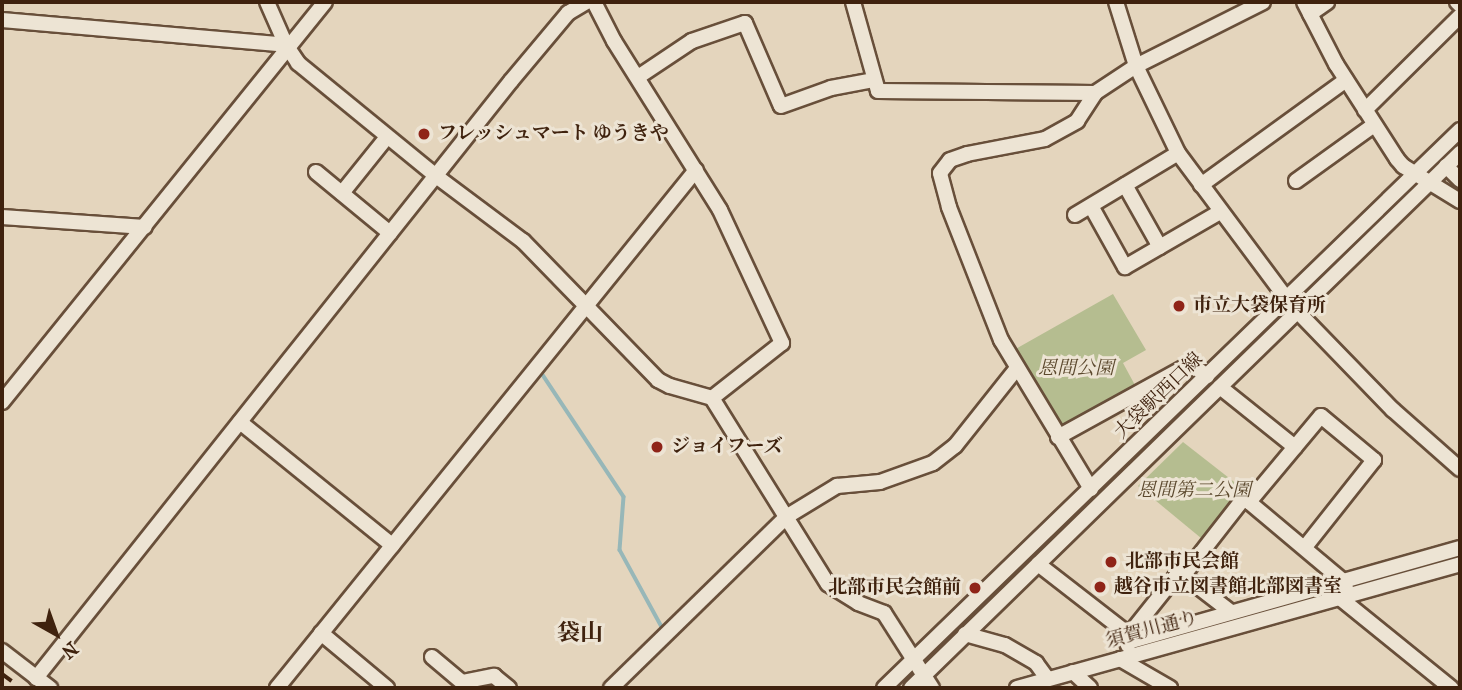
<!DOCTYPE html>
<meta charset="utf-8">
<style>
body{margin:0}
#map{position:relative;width:1462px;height:690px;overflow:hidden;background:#e4d5bd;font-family:"IM FELL French Canon","Noto Serif JP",serif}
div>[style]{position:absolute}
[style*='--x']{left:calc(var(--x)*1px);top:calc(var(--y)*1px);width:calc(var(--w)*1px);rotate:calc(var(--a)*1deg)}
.green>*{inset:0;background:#b5bd90}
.stream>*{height:3.5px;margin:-1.75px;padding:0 1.75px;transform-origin:1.75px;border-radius:1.75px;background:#97b7b8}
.roads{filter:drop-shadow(2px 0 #684f3a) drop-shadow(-2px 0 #684f3a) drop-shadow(0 2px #684f3a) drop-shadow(0 -2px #684f3a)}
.minor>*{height:14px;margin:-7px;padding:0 7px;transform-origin:7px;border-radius:7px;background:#ede4d4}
.rail>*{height:3.5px;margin-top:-1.75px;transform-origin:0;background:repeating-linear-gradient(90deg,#3f220e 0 12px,transparent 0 24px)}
.dots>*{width:19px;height:19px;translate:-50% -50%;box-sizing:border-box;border:4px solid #ede4d4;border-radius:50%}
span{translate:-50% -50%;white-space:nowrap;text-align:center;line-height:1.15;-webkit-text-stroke:6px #ede4d4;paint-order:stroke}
.poi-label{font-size:19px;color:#3f220e;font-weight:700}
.left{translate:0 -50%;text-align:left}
.right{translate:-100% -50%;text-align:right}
.park-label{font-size:19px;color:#5c492e;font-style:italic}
.street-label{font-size:19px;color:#3f220e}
.quarter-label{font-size:23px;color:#3f220e;font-weight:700}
.frame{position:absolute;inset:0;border:4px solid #3f220e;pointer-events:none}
.north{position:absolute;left:21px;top:599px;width:70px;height:70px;-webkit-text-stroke:5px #ede4d4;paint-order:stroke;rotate:140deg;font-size:19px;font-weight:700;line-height:28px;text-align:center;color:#3f220e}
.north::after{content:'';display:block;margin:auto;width:24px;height:32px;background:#3f220e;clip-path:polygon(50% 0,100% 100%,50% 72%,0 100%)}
</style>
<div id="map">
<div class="green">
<i style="clip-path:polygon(1113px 294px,1146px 350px,1123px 363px,1136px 387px,1066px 429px,1054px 427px,1012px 351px)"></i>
<i style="clip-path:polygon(1183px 442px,1247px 492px,1207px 543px,1138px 486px)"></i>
</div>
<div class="stream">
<i style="--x:543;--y:375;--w:146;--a:56.4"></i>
<i style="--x:624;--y:497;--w:53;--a:94.3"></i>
<i style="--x:620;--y:550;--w:90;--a:61.4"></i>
</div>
<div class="roads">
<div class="minor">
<i style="--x:267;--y:2;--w:47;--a:66.2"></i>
<i style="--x:286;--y:45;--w:22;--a:56"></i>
<i style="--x:298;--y:63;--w:178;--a:39.3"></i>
<i style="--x:436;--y:176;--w:109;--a:36.8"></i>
<i style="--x:523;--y:241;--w:194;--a:45.8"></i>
<i style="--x:658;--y:380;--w:13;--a:27"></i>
<i style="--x:670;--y:386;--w:44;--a:15.9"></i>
<i style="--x:712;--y:398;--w:219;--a:58.1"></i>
<i style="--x:828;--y:584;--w:36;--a:32"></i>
<i style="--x:858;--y:603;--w:28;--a:21"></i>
<i style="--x:884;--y:613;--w:89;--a:57.4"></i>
<i style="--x:594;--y:2;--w:44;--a:62.9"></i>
<i style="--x:614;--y:41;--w:199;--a:57.9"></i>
<i style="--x:720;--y:210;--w:147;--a:65"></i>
<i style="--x:782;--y:343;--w:89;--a:141.8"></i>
<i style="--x:853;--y:2;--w:92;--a:74.3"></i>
<i style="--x:878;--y:91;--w:217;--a:0.5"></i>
<i style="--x:1116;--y:2;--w:67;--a:72.6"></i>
<i style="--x:1136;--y:66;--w:97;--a:64.2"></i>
<i style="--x:1178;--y:153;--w:182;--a:53.3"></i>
<i style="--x:1304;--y:2;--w:70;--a:62.7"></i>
<i style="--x:1336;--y:64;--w:113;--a:57.3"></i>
<i style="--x:1397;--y:159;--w:9;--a:49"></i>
<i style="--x:1403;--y:166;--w:67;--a:31.6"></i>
<i style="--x:1457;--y:2;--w:4;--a:45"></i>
<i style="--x:1310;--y:14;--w:21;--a:-35"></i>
<i style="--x:2;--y:20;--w:285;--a:5"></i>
<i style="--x:638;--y:77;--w:65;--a:-33.7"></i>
<i style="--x:692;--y:41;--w:56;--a:-18.8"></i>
<i style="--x:745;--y:23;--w:90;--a:66.6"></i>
<i style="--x:781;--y:106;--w:53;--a:-19.8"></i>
<i style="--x:831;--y:88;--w:44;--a:-10.5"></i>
<i style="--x:1365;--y:110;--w:134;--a:-44.7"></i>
<i style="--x:1446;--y:166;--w:20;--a:45"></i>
<i style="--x:316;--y:172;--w:96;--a:39.5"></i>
<i style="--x:1296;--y:181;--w:96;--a:-35.7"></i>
<i style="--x:1125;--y:185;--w:71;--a:60.6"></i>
<i style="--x:1201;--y:185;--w:179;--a:-35.9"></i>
<i style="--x:342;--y:193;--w:72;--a:-51.2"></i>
<i style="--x:1091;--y:206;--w:70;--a:60.9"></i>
<i style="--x:1125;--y:267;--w:110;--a:-30.1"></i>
<i style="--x:1075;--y:215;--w:120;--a:-31"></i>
<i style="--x:2;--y:217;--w:143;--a:4"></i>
<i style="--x:1297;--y:311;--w:138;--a:45.9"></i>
<i style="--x:1393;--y:410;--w:89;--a:41.4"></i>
<i style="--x:1220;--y:387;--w:96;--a:38.7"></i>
<i style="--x:2;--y:402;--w:514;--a:-51.08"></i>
<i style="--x:240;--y:422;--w:196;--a:39"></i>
<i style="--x:1058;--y:437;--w:151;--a:-28.9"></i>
<i style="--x:1190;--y:364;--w:21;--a:35"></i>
<i style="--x:1091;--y:489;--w:174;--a:-121.1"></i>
<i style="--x:1001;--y:340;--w:143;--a:-111.4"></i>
<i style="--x:949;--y:207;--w:35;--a:-105"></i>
<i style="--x:940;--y:173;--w:16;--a:-52"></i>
<i style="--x:950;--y:160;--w:18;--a:-19"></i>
<i style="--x:967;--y:154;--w:79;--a:-10.9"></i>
<i style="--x:1045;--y:139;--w:37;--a:-29"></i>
<i style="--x:1077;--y:121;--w:33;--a:-57"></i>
<i style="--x:1095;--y:93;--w:49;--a:-33.4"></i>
<i style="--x:1136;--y:66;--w:142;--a:-26.7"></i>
<i style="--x:1249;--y:502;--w:123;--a:40"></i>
<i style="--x:1343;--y:581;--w:8;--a:67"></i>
<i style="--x:1038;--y:564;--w:108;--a:37.8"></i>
<i style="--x:1123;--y:630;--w:16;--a:72"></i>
<i style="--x:1183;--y:576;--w:99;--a:-52"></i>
<i style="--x:1244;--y:498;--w:6;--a:39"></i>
<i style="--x:1249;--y:502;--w:112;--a:-50.1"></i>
<i style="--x:1321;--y:416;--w:69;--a:39.7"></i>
<i style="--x:1374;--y:460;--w:111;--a:128.4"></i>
<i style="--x:1340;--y:598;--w:143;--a:39"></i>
<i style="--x:321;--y:633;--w:86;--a:39.8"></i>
<i style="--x:965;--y:634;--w:41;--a:15.4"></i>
<i style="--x:1005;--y:645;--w:36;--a:30"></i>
<i style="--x:1036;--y:663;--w:19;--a:54"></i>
<i style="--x:1128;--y:636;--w:82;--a:-51.4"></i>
<i style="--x:1179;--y:572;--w:66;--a:37.6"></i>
<i style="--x:1128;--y:642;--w:345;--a:-15.8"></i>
<i style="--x:2;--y:651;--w:61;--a:37.6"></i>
<i style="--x:432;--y:657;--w:39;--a:40"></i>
<i style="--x:462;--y:682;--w:33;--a:-11"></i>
<i style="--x:494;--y:676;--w:19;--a:39"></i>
<i style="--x:1120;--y:659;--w:58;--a:30.1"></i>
<i style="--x:1073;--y:672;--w:23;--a:43"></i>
<i style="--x:36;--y:678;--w:763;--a:-51.49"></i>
<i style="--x:511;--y:81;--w:89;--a:-50"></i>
<i style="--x:568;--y:13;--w:21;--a:-31"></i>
<i style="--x:277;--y:688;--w:666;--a:-51.03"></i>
<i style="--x:611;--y:688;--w:245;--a:-44.3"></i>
<i style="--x:786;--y:517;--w:60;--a:-31.3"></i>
<i style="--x:837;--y:486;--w:43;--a:-5.3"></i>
<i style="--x:880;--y:482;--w:56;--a:-19.7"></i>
<i style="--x:933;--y:463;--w:28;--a:-38"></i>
<i style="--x:955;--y:446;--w:100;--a:-51.5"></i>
<i style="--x:884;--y:688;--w:802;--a:-44.09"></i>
<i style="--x:911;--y:688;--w:767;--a:-44.26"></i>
<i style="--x:1017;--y:688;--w:460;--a:-15.6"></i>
</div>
</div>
<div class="rail">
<i style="--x:2;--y:674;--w:24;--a:36"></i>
</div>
<div class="dots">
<i style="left:424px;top:134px;background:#8f2418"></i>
<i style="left:1179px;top:306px;background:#8f2418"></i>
<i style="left:657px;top:447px;background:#8f2418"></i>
<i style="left:1111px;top:562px;background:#8f2418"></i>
<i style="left:1100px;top:587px;background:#8f2418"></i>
<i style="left:975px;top:588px;background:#8f2418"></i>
</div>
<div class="poi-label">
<span class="left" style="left:438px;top:134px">フレッシュマート ゆうきや</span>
<span class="left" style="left:1193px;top:306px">市立大袋保育所</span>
<span class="left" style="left:671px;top:447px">ジョイフーズ</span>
<span class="left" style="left:1125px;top:562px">北部市民会館</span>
<span class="left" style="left:1114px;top:587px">越谷市立図書館北部図書室</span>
<span class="right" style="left:961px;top:588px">北部市民会館前</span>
</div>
<div class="park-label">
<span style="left:1076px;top:369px">恩間公園</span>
<span style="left:1194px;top:491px">恩間第二公園</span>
</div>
<div class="street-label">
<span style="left:1159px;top:396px;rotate:-44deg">大袋駅西口線</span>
<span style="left:1152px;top:630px;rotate:-15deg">須賀川通り</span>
</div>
<div class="quarter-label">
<span style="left:580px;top:633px">袋山</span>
</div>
<div class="frame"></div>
<div class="north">N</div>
</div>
